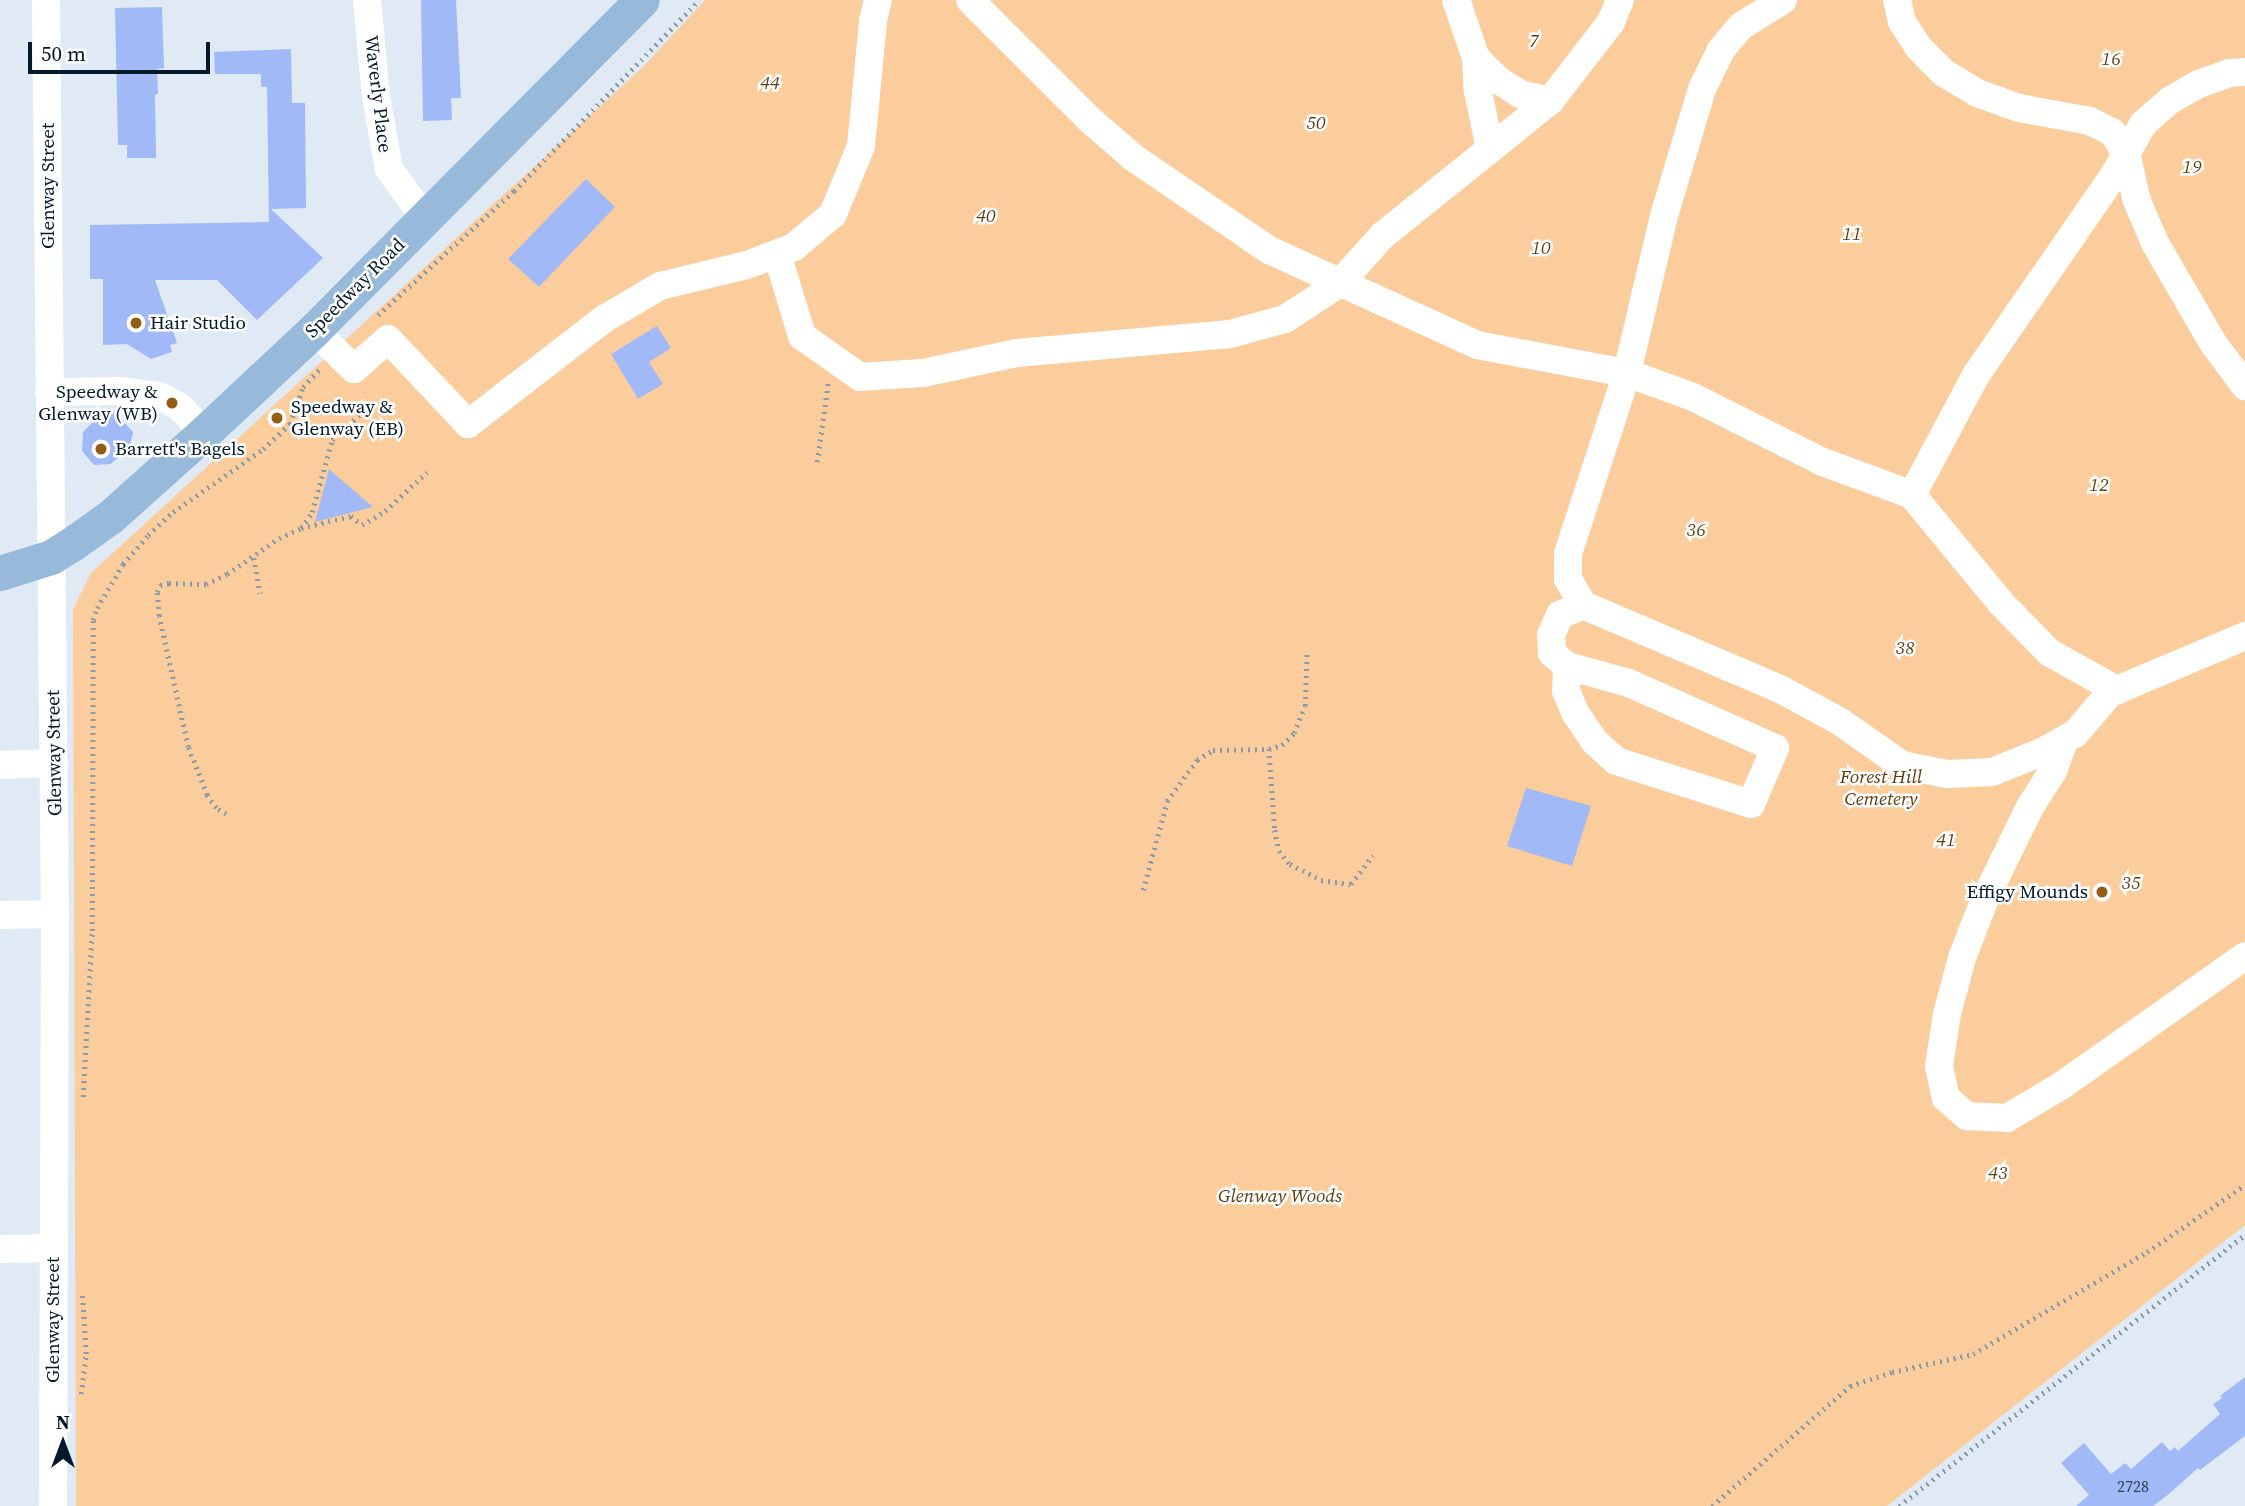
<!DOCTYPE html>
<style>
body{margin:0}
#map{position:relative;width:2245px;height:1506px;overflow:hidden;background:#e0eaf5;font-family:"Source Serif 4",serif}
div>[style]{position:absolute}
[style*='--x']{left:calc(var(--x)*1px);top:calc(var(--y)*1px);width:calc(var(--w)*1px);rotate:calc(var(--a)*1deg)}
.green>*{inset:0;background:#fccd9c}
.building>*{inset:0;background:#a1b9f6}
.path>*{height:4.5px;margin-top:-2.25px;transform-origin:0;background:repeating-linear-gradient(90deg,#8b9aa7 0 2px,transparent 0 7px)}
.minor>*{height:28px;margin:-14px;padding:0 14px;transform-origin:14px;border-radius:14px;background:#fff}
.major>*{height:35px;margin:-17.5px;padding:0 17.5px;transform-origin:17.5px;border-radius:17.5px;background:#98bada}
.dots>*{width:19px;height:19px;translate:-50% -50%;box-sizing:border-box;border:4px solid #fff;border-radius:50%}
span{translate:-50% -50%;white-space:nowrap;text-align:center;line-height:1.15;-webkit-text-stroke:5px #fff;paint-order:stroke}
.number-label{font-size:16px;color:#2b415e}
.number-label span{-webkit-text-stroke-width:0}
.park-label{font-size:19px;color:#613d0e;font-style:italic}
.street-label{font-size:19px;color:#04192b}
.poi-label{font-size:19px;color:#04192b}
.left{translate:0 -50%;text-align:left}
.right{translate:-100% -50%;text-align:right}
.north{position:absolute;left:28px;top:1408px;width:70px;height:70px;-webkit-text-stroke:5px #fff;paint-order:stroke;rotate:0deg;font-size:19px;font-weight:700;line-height:28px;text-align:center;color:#04192b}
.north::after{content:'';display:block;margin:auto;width:24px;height:32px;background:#04192b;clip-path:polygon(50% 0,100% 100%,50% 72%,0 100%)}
.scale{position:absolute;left:28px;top:42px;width:182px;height:32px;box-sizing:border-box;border:4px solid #04192b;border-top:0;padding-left:9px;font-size:21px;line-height:24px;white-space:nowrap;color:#04192b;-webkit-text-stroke:5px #fff;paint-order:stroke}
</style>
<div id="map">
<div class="green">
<i style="clip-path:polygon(705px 0,2245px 0,2245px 1225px,1887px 1506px,76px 1506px,73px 609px,91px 573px,644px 66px)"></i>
</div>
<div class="building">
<i style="clip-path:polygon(421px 0,456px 0,461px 98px,451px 98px,452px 120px,423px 121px)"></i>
<i style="clip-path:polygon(162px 7px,164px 68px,157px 69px,158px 94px,155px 95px,156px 158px,127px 158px,127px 145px,118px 145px,115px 8px)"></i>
<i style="clip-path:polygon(291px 49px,292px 103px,305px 103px,306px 208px,271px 209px,323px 258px,257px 320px,217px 280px,155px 280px,177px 343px,170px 345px,172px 352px,151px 359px,127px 344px,103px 345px,103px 279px,90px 279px,90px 225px,269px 222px,267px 87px,261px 87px,261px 74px,215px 74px,214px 52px)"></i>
<i style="clip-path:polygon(586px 179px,615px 207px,539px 287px,508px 259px)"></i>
<i style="clip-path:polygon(657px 326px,671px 348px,649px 362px,663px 384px,638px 399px,611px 354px)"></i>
<i style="clip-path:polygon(107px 408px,111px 408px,133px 432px,130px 446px,111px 464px,94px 465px,82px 451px,83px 432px)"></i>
<i style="clip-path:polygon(329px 469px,373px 507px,315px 522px)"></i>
<i style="clip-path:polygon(1526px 788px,1591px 806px,1572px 866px,1507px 846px)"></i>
<i style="clip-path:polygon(2245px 1377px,2245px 1436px,2200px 1470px,2198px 1468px,2169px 1494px,2153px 1506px,2076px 1506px,2089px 1495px,2061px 1463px,2084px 1443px,2111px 1474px,2125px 1463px,2131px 1469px,2162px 1442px,2170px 1451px,2175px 1447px,2178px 1451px,2220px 1414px,2213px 1404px,2222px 1398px,2220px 1396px)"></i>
</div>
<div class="path">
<i style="--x:378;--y:315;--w:184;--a:-42.4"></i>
<i style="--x:514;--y:191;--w:266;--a:-45.9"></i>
<i style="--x:817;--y:462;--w:79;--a:-82"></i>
<i style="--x:301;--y:528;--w:51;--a:-13.5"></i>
<i style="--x:351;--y:516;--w:14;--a:39"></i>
<i style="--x:362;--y:525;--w:27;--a:-31"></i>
<i style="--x:385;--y:511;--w:57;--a:-42.9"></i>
<i style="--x:254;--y:558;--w:36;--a:80"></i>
<i style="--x:1269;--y:749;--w:81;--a:85.8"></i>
<i style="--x:1275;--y:830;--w:21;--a:79"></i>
<i style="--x:1279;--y:851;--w:17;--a:50"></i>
<i style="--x:1290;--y:864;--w:35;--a:27"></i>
<i style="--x:1321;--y:880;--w:30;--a:8"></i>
<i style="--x:1351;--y:884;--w:36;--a:-53"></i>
<i style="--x:226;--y:814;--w:12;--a:-149"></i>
<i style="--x:216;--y:808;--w:16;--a:-125"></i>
<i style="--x:207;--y:795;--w:52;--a:-111.6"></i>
<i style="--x:188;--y:747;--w:134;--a:-102.5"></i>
<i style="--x:159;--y:616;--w:24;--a:-95"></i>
<i style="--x:157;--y:592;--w:8;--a:-67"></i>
<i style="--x:160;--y:585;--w:9;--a:-13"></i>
<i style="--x:169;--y:583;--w:37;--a:2"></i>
<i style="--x:206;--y:584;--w:23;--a:-25"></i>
<i style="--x:227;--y:574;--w:63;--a:-34.7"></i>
<i style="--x:279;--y:538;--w:24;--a:-24"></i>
<i style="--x:301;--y:528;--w:19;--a:-55"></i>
<i style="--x:312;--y:512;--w:75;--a:-74.5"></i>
<i style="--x:332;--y:440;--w:46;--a:-42.4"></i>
<i style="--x:1143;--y:890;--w:92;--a:-74.9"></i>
<i style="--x:1167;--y:801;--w:51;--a:-53.8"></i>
<i style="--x:1197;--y:760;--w:19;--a:-32"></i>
<i style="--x:1213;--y:750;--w:56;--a:-1"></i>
<i style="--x:1269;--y:749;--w:14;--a:-17"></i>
<i style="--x:1282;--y:745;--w:17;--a:-45"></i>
<i style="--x:1294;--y:733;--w:29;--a:-68"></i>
<i style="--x:1305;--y:706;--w:56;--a:-88"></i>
<i style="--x:83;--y:1097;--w:166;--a:-86.9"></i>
<i style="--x:92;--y:931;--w:311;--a:-89.8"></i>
<i style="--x:93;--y:620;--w:13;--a:-72"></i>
<i style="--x:97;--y:608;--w:51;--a:-59.4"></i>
<i style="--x:123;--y:564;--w:38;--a:-49"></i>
<i style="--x:148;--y:535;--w:34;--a:-43"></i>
<i style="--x:173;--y:512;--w:110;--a:-35"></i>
<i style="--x:263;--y:449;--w:37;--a:-43"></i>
<i style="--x:290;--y:424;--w:39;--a:-71"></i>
<i style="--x:303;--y:387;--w:25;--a:-47"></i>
<i style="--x:81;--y:1394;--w:40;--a:-82.9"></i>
<i style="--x:86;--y:1354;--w:63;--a:-93.6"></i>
<i style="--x:1712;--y:1506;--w:183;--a:-41"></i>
<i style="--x:1850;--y:1386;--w:44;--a:-18.4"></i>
<i style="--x:1892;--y:1372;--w:83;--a:-12.5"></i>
<i style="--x:1973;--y:1354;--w:202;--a:-30.4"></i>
<i style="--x:2147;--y:1252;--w:119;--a:-34.4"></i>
<i style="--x:1899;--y:1506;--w:439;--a:-38.1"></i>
</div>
<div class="minor">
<i style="--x:46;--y:0;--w:914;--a:89.44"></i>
<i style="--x:55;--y:914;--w:592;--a:90.19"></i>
<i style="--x:367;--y:0;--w:97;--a:84.7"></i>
<i style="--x:376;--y:97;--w:73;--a:79.8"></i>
<i style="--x:389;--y:169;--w:62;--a:54.2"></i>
<i style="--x:970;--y:0;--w:170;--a:45"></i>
<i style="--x:1090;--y:120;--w:58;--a:40.8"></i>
<i style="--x:1134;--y:158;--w:163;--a:34.3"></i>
<i style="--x:1269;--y:250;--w:229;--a:24.5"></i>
<i style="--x:1477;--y:345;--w:153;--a:10.6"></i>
<i style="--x:1627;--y:373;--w:70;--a:20"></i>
<i style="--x:1693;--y:397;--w:145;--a:26.6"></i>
<i style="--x:1823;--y:462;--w:95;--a:20.3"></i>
<i style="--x:1912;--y:495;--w:140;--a:50.5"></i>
<i style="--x:2001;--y:603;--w:70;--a:45.6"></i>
<i style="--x:2050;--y:653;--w:77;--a:28.9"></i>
<i style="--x:1456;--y:0;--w:61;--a:71"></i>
<i style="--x:1476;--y:58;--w:33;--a:87"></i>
<i style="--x:1478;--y:91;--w:59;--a:78.3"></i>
<i style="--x:1783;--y:0;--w:49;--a:148.2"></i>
<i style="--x:1741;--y:26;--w:31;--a:130"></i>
<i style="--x:1721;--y:50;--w:43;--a:116"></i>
<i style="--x:1702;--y:89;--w:133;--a:106.7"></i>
<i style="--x:1664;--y:216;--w:161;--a:103.3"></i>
<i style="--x:1627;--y:373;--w:190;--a:108.1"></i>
<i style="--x:1568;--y:554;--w:25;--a:90"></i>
<i style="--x:1568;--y:579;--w:30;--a:60"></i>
<i style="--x:1583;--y:605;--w:216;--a:23.1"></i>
<i style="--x:1782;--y:690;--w:65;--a:28.5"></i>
<i style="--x:1839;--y:721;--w:77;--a:34.9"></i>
<i style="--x:1902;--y:765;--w:46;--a:11.3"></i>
<i style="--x:1947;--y:774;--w:45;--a:-2.5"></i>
<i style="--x:1992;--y:772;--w:54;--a:-21.8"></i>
<i style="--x:2042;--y:752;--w:38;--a:-29"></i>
<i style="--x:2075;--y:734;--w:54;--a:-49.5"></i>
<i style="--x:2110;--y:693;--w:147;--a:-22.9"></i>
<i style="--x:1897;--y:0;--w:23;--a:77"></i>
<i style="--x:1902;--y:22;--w:31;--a:57"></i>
<i style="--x:1919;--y:48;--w:35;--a:45"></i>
<i style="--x:1944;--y:73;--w:39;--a:31"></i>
<i style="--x:1977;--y:93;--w:45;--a:19.7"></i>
<i style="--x:2019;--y:108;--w:72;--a:10.4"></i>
<i style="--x:2090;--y:121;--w:25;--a:27"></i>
<i style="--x:2112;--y:132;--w:25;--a:56"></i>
<i style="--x:2126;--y:153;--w:49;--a:77.1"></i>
<i style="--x:2137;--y:201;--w:46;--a:66.8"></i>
<i style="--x:2155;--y:243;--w:116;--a:59.9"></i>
<i style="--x:2213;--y:343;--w:54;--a:53.3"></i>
<i style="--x:1476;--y:58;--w:31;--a:45"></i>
<i style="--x:1498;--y:80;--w:26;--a:32"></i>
<i style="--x:1520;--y:94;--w:31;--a:13"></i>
<i style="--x:777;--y:254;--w:86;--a:73"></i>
<i style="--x:802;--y:336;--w:71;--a:35.3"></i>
<i style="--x:860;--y:377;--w:63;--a:-3.6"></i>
<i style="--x:923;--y:373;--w:96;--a:-12"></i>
<i style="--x:1017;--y:353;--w:214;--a:-5.1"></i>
<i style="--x:1230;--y:334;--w:57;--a:-15.3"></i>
<i style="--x:1285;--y:319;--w:66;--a:-33.2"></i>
<i style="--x:1340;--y:283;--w:63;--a:-48.2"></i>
<i style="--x:1382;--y:236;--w:216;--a:-38.8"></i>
<i style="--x:1550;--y:101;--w:100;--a:-52.3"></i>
<i style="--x:1611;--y:22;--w:24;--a:-68"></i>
<i style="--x:314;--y:330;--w:56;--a:44.3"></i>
<i style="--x:354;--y:369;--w:45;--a:-41.4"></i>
<i style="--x:388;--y:339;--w:117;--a:46.7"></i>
<i style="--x:468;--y:424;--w:172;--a:-37.7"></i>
<i style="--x:604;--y:319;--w:65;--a:-30.5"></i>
<i style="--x:660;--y:286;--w:89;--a:-13.6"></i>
<i style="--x:747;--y:265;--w:50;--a:-21"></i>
<i style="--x:794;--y:247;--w:51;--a:-40.2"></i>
<i style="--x:833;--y:214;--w:74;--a:-67.6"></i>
<i style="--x:861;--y:146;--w:126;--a:-84.5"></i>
<i style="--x:873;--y:21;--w:22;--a:-77"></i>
<i style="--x:49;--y:392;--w:73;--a:-0.8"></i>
<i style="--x:122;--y:391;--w:37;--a:8"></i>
<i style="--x:159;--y:396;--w:22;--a:27"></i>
<i style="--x:179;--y:406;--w:37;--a:47"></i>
<i style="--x:1912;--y:495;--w:136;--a:-61.9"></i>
<i style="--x:1976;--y:375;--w:243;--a:-55.4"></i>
<i style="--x:2114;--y:175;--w:59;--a:-60.4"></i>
<i style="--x:2143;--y:124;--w:35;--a:-41"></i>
<i style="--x:2169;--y:101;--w:34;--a:-30"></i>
<i style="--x:2199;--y:84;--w:32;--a:-20"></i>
<i style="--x:2229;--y:73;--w:16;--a:-4"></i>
<i style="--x:1567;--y:666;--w:25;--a:92"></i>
<i style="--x:1566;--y:691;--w:25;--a:67"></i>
<i style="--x:1576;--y:714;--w:32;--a:56"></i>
<i style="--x:1594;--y:741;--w:30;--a:42"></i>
<i style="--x:1616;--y:761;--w:142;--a:17.7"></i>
<i style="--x:1751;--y:804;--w:61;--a:-66.8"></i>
<i style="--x:1775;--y:748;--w:160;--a:-156"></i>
<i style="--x:1629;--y:683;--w:64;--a:-164.7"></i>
<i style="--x:1567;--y:666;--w:20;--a:-139"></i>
<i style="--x:1552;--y:653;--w:18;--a:-93"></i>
<i style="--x:1551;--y:635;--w:22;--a:-66"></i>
<i style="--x:1560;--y:615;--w:25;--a:-23"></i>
<i style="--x:2064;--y:741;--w:32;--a:110"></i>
<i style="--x:2053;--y:771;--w:43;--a:122.6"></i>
<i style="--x:2030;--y:807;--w:105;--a:116.1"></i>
<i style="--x:1984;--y:901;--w:61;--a:111.1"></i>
<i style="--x:1962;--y:958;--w:58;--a:105"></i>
<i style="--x:1947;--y:1014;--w:53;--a:98.7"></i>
<i style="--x:1939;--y:1066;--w:33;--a:78"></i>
<i style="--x:1946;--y:1098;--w:28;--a:41"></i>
<i style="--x:1967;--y:1116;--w:40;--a:2.9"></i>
<i style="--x:2007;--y:1118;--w:63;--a:-30.7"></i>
<i style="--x:2061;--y:1086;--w:225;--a:-35.2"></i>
<i style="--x:0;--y:765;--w:54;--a:-2.1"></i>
<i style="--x:0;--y:915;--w:55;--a:-1"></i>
<i style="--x:0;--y:1249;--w:52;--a:-1.1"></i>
</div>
<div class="major">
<i style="--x:0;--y:573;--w:53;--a:-17.4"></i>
<i style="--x:51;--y:557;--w:25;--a:-32"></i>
<i style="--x:72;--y:544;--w:47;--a:-35.4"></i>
<i style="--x:110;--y:517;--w:126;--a:-41.8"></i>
<i style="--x:204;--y:433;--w:151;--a:-43.1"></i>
<i style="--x:314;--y:330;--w:465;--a:-45.2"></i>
</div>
<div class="dots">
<i style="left:136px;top:323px;background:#935d14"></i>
<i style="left:172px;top:403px;background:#935d14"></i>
<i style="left:277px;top:418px;background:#935d14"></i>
<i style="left:101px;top:449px;background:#935d14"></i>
<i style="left:2102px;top:892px;background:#935d14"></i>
</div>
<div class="number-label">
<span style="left:2133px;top:1486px">2728</span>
</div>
<div class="park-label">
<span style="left:1534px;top:41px">7</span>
<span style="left:2111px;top:59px">16</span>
<span style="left:770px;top:83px">44</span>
<span style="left:1316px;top:123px">50</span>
<span style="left:2192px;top:167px">19</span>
<span style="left:986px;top:216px">40</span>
<span style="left:1852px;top:234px">11</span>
<span style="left:1541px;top:248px">10</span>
<span style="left:2099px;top:485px">12</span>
<span style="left:1696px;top:530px">36</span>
<span style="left:1905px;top:648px">38</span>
<span style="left:1881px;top:788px">Forest Hill<br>Cemetery</span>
<span style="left:1946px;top:840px">41</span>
<span style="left:2131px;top:883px">35</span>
<span style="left:1998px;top:1173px">43</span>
<span style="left:1280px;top:1196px">Glenway Woods</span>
</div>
<div class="street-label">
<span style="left:378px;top:94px;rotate:83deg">Waverly Place</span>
<span style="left:48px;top:186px;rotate:-90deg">Glenway Street</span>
<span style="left:355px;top:288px;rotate:-45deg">Speedway Road</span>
<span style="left:54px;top:753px;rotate:-91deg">Glenway Street</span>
<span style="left:53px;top:1320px;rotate:-90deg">Glenway Street</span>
</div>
<div class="poi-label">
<span class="left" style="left:150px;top:323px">Hair Studio</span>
<span class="right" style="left:158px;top:403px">Speedway &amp;<br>Glenway (WB)</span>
<span class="left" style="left:291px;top:418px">Speedway &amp;<br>Glenway (EB)</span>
<span class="left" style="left:115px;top:449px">Barrett's Bagels</span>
<span class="right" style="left:2088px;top:892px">Effigy Mounds</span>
</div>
<div class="north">N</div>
<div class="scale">50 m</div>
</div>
